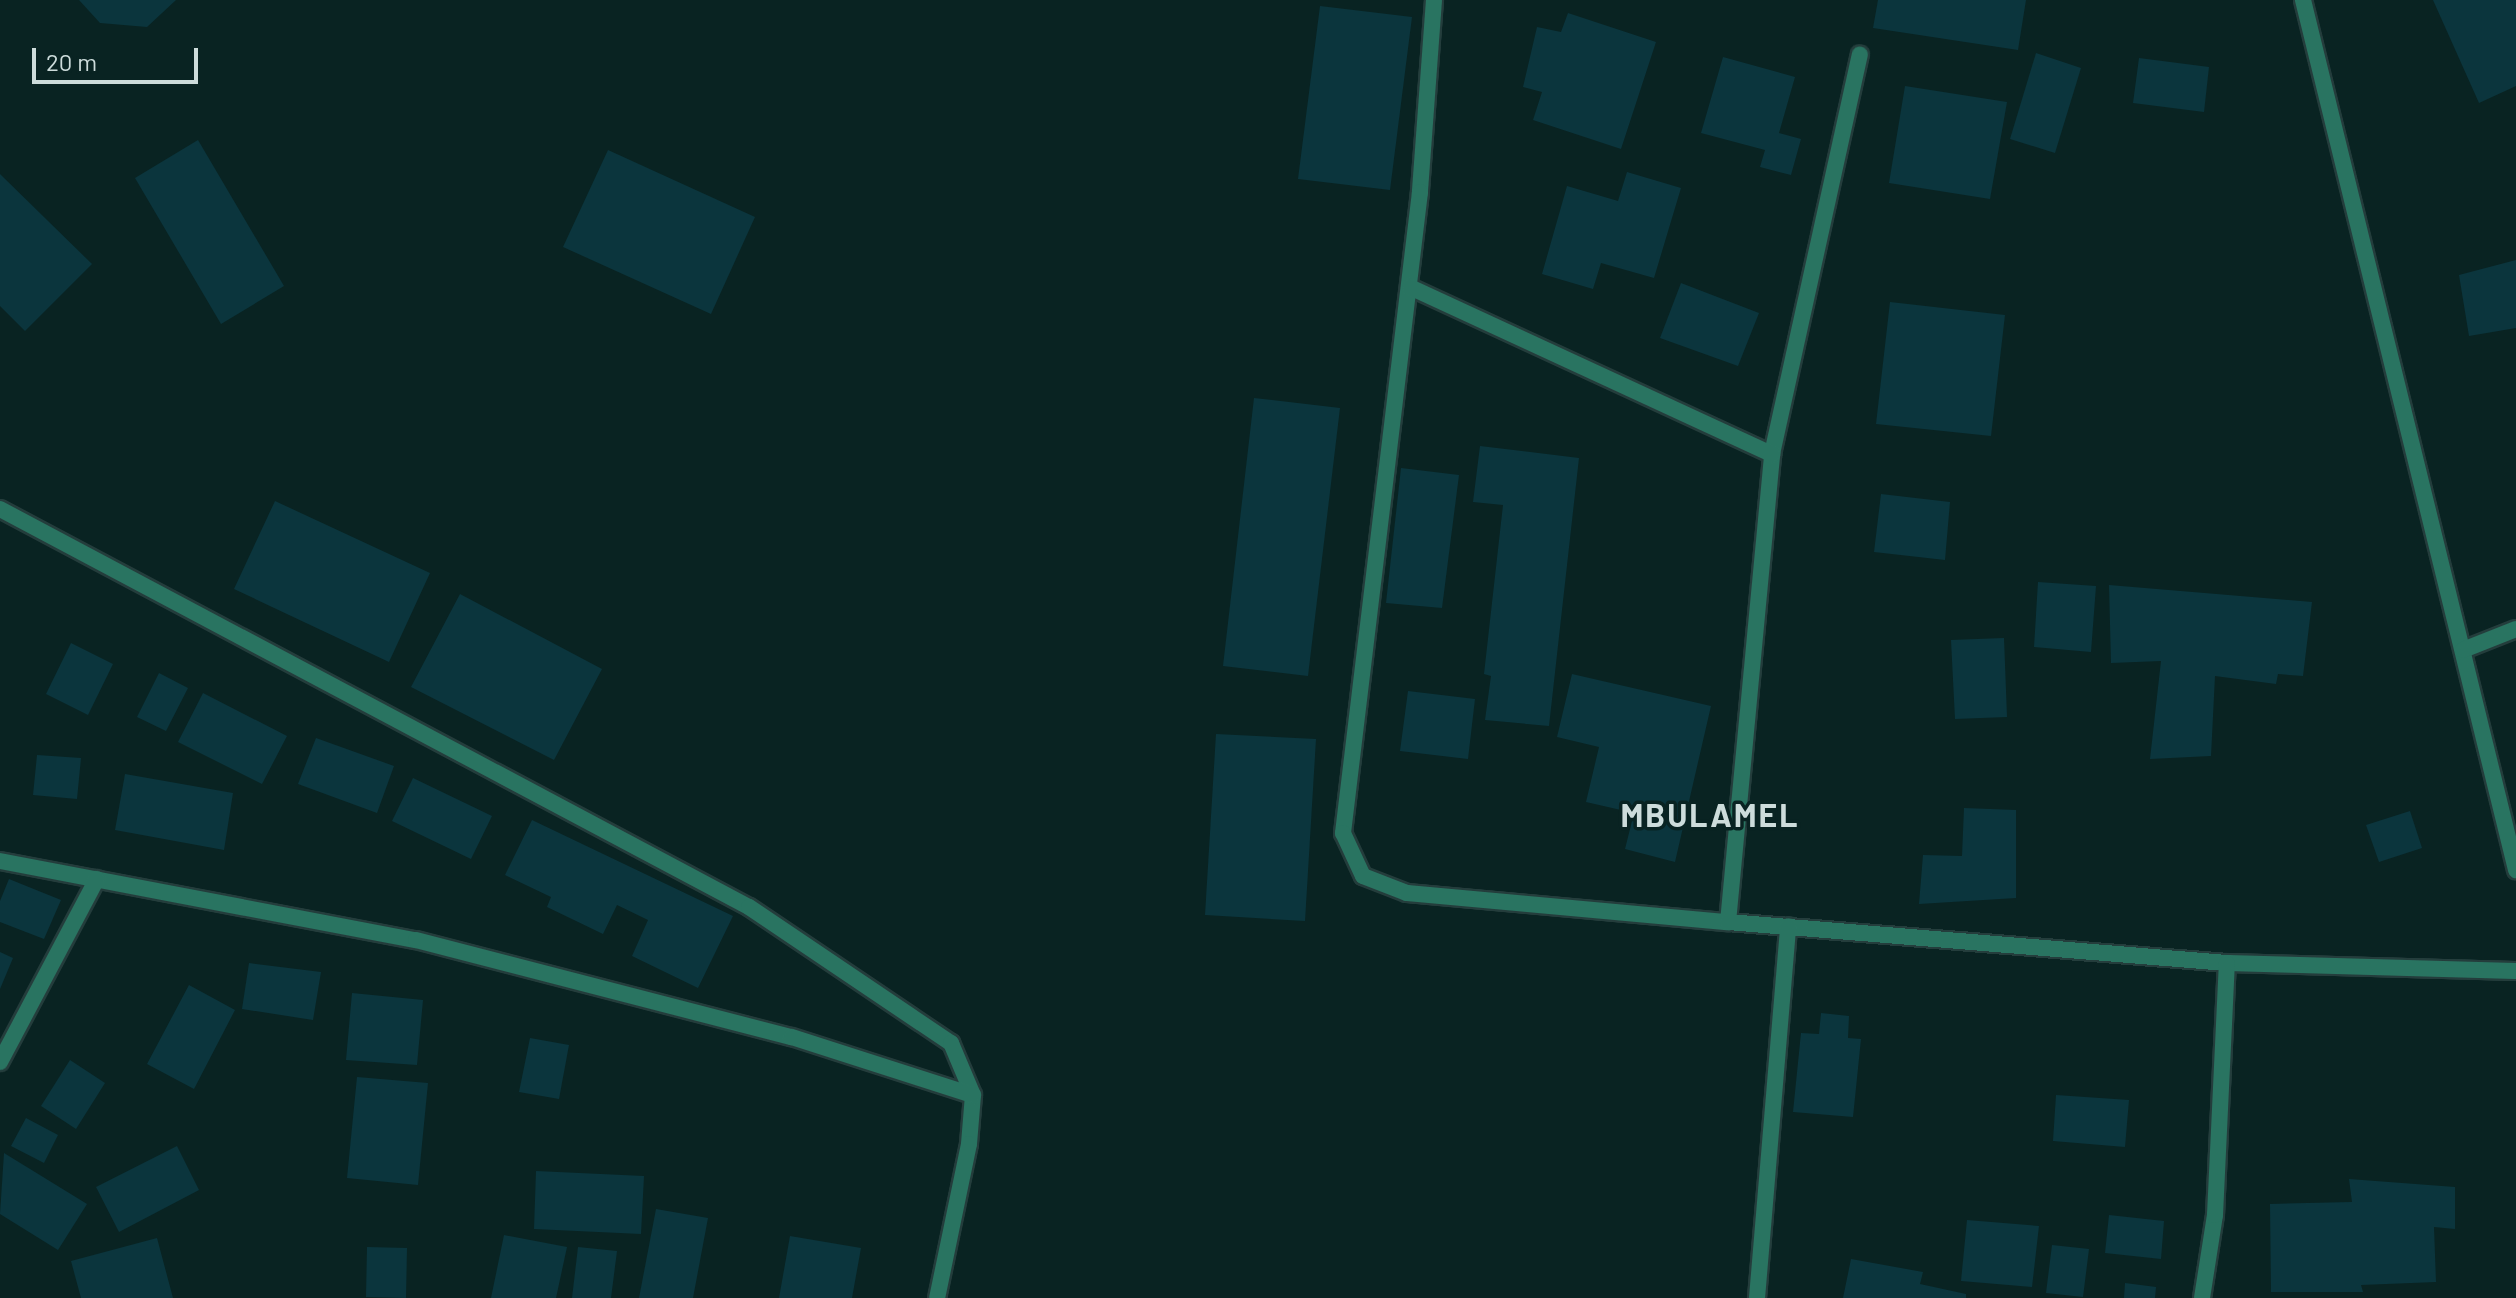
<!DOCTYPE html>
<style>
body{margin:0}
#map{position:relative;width:2516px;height:1298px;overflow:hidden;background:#092322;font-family:Barlow,sans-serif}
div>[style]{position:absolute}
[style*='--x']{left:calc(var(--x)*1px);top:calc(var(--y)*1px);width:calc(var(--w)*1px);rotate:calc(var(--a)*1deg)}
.building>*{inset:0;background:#0b353d}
.roads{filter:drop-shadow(2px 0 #243d3c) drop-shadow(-2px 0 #243d3c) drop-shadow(0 2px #243d3c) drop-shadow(0 -2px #243d3c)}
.street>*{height:16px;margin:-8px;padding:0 8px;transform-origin:8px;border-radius:8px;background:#297461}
span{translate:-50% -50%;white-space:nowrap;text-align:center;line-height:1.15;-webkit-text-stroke:7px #092322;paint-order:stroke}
.district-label{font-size:32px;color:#cddcdb;font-weight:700;letter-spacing:2px}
.scale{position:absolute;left:32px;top:48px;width:166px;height:36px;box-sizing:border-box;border:4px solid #cddcdb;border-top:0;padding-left:10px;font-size:24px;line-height:28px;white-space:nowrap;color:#cddcdb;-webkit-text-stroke:6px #092322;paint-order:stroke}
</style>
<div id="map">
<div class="building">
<i style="clip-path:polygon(79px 0,176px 0,147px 27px,100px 23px)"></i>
<i style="clip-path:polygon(1878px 0,2026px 0,2018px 50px,1873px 28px)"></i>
<i style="clip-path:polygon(2433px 0,2516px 0,2516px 86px,2479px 103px)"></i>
<i style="clip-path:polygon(1320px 6px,1412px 17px,1390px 190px,1298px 179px)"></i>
<i style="clip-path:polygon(1568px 13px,1656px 42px,1621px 149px,1533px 120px,1542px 92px,1523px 87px,1537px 27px,1561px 32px)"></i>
<i style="clip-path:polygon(2036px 53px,2081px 68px,2055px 153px,2010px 139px)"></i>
<i style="clip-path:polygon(1723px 57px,1795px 77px,1779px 133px,1801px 139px,1791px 175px,1760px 167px,1765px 150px,1701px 133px)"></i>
<i style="clip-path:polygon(2139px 58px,2209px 67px,2204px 112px,2133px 103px)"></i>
<i style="clip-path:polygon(1905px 86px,2007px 102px,1990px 199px,1889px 183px)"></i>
<i style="clip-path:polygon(198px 140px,284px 286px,221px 324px,135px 178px)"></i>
<i style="clip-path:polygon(608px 150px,755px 217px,711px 314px,563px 247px)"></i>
<i style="clip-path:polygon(1627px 172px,1681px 188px,1654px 278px,1601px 263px,1593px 289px,1542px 274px,1567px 186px,1618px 201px)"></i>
<i style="clip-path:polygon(0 174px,92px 264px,25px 331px,0 306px)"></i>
<i style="clip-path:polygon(2516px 260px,2516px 328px,2469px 336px,2459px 275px)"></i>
<i style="clip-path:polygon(1681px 283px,1759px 313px,1738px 366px,1660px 338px)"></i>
<i style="clip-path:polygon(1890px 302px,2005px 315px,1991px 436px,1876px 424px)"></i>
<i style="clip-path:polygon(1254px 398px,1340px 408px,1308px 676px,1223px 666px)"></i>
<i style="clip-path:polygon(1480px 446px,1579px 458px,1549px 726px,1485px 720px,1491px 676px,1484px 674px,1503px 505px,1473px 502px)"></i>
<i style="clip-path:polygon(1401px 468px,1459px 475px,1442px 608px,1386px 603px)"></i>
<i style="clip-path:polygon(1881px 494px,1950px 502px,1945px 560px,1874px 552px)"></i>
<i style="clip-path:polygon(275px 501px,430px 573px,389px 662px,234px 589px)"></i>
<i style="clip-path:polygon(2038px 582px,2096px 586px,2091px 652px,2034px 647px)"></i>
<i style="clip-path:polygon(2109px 585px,2312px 602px,2303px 676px,2278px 674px,2276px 684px,2215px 676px,2211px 756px,2150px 759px,2161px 661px,2111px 663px)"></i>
<i style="clip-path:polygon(460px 594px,602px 669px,554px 760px,411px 687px)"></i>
<i style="clip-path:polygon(2004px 638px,2007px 717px,1955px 719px,1951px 640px)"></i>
<i style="clip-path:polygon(71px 643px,113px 664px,88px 715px,46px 694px)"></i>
<i style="clip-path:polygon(159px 673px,188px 688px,166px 731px,137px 717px)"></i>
<i style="clip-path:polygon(1572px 674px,1711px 706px,1675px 862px,1625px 849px,1634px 813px,1586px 802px,1599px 747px,1557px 737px)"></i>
<i style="clip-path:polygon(1408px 691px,1475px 699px,1468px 759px,1400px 751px)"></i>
<i style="clip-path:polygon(203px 693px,287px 736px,262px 784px,178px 742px)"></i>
<i style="clip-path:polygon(1216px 734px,1316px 739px,1305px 921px,1205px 915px)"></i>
<i style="clip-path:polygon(316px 738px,394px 766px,377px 813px,298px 784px)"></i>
<i style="clip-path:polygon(37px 755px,81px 758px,77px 799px,33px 795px)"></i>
<i style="clip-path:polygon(125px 774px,233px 793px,224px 850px,115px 830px)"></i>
<i style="clip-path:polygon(413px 778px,492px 816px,471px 859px,392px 821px)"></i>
<i style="clip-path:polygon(1964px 808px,2016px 810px,2016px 898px,1919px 904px,1923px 855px,1962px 856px)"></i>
<i style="clip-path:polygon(2410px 811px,2422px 848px,2379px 862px,2366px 825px)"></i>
<i style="clip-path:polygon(532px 820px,733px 916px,698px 988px,632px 956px,648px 920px,617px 905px,603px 934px,547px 907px,551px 897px,505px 875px)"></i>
<i style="clip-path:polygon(9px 879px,61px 900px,44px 939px,0 922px,0 901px)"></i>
<i style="clip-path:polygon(0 952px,13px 958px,0 989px)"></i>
<i style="clip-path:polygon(249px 963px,321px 972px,313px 1020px,242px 1009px)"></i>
<i style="clip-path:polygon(189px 985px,235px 1010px,194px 1089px,147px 1064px)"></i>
<i style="clip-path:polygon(352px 993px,423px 1000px,417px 1065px,346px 1060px)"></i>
<i style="clip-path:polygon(1821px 1013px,1849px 1016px,1848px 1038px,1861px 1039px,1853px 1117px,1793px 1112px,1801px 1033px,1819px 1034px)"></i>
<i style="clip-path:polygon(530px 1038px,569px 1045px,559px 1099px,519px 1092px)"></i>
<i style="clip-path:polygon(70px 1060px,105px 1083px,76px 1129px,41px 1106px)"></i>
<i style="clip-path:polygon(357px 1077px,428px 1083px,418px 1185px,347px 1178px)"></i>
<i style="clip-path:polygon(2056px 1095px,2129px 1100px,2125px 1147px,2053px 1141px)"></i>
<i style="clip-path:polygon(26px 1118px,58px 1135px,44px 1163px,11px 1146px)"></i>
<i style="clip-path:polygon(177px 1146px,199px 1190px,119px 1232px,96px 1187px)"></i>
<i style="clip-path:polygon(4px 1153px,87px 1204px,58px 1250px,0 1214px)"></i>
<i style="clip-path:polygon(536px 1171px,644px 1176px,641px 1234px,534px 1229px)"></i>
<i style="clip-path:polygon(2349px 1179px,2455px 1187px,2455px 1229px,2434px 1227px,2436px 1282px,2361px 1285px,2363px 1292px,2271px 1292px,2270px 1204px,2352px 1202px)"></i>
<i style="clip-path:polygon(656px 1209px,708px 1218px,693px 1298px,639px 1298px)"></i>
<i style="clip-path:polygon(2109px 1215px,2164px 1221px,2161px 1259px,2105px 1253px)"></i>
<i style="clip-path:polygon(1967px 1220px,2039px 1226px,2032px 1287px,1961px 1281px)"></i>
<i style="clip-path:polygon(504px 1235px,567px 1247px,556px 1298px,491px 1298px)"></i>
<i style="clip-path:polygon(790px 1236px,861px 1248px,852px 1298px,779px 1298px)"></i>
<i style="clip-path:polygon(157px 1238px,173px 1298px,81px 1298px,71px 1261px)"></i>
<i style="clip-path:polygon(2052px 1245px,2089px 1249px,2083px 1297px,2046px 1293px)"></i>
<i style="clip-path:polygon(367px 1247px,407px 1248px,406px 1298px,366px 1297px)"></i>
<i style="clip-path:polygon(578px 1247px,617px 1251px,611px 1298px,572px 1298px)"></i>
<i style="clip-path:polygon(1851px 1259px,1923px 1272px,1920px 1284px,1966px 1294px,1966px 1298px,1843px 1298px)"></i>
<i style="clip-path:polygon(2125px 1283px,2156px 1287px,2155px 1298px,2124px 1298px)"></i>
</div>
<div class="roads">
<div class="street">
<i style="--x:1434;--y:0;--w:193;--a:94.2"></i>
<i style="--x:1420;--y:192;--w:646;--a:96.85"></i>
<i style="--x:1343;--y:833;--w:47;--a:65.1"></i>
<i style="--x:1363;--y:876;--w:47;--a:21.1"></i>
<i style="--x:1407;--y:893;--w:322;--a:5.2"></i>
<i style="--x:1728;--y:922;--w:470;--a:-84.6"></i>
<i style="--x:1772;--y:454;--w:409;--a:-77.6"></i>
<i style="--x:2303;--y:0;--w:896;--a:76.24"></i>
<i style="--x:1410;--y:287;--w:399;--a:24.8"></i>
<i style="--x:0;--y:509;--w:848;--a:27.99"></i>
<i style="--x:749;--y:907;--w:244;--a:34"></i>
<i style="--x:951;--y:1043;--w:56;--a:67.1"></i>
<i style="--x:973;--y:1095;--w:49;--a:94.7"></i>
<i style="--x:969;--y:1144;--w:157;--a:101.7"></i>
<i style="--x:2463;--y:650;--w:57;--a:-21.6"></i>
<i style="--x:0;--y:861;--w:423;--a:10.8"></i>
<i style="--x:416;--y:940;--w:388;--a:14.5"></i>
<i style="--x:792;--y:1037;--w:190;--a:17.8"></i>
<i style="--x:1728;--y:922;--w:501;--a:4.7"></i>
<i style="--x:2227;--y:963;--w:289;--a:1.6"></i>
<i style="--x:0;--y:1062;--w:207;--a:-62.1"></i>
<i style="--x:1757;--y:1298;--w:373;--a:-85.2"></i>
<i style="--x:2202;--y:1298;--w:84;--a:-81.1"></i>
<i style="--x:2215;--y:1215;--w:252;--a:-87.3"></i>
</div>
</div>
<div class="district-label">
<span style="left:1710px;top:814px">MBULAMEL</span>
</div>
<div class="scale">20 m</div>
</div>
